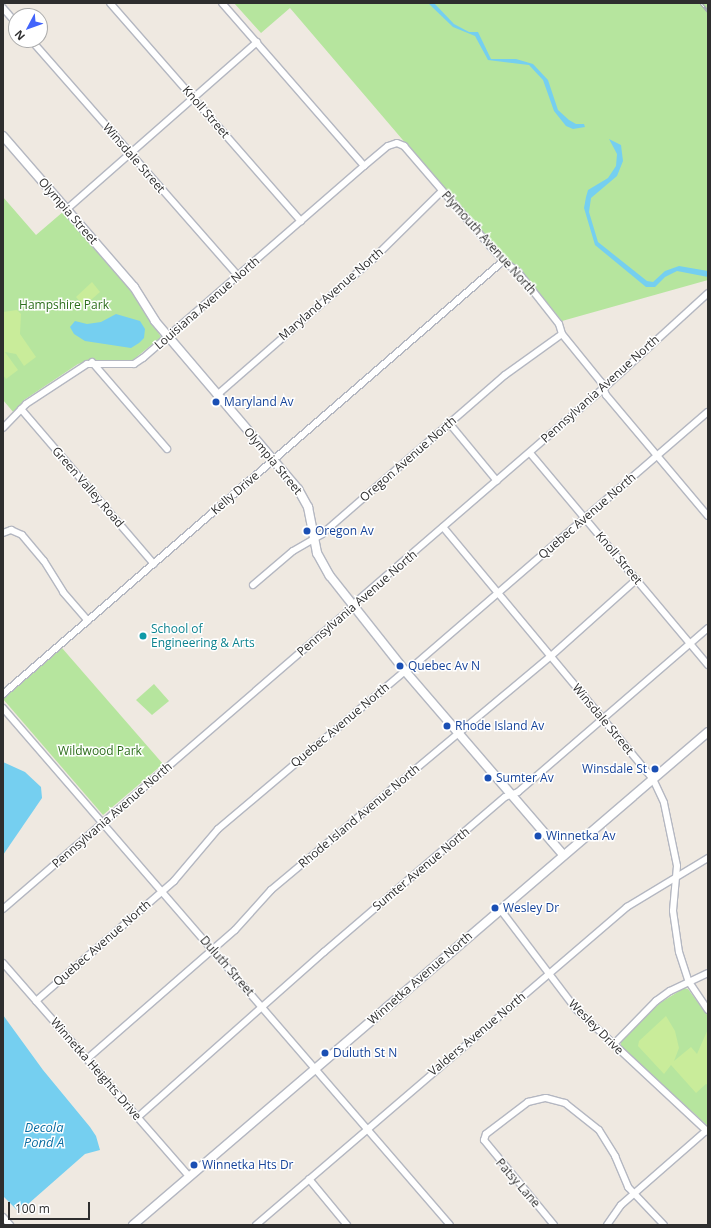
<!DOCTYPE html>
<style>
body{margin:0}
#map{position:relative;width:711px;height:1228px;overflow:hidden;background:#efe9e1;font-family:"Open Sans",sans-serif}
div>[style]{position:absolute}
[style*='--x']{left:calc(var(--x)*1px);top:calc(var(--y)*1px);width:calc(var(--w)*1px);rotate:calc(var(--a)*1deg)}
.green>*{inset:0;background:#b6e59e}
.pitch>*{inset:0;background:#c9ec9a}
.water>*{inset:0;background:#75cff0}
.roads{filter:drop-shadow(1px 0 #b4b7c1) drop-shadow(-1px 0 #b4b7c1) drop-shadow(0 1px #b4b7c1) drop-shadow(0 -1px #b4b7c1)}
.street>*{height:6px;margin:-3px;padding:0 3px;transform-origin:3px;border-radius:3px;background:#fff}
.secondary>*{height:8px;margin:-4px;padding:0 4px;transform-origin:4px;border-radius:4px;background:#fff}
.rail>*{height:3px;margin-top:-1.5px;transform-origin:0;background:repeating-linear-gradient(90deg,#fff 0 4.5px,#a3a6b8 0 9px);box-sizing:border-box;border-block:1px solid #a3a6b8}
.dots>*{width:11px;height:11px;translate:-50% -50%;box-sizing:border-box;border:2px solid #fff;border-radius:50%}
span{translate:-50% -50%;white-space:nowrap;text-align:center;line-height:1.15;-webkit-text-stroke:3px #fff;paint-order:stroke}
.street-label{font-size:12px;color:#2e2e2e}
.park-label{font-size:12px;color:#2c6e1b}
.transit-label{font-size:12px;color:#164399}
.left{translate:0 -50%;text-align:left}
.right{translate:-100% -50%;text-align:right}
.culture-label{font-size:12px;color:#0d838f}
.water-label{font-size:13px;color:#0d6fa3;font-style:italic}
.frame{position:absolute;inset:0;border:4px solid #2e2e2e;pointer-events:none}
.north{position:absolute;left:8px;top:8px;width:40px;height:40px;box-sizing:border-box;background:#fff;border:1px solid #ababab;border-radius:50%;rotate:229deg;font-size:11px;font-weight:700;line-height:16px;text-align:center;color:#2e2e2e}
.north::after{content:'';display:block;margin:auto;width:14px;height:18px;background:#4264fb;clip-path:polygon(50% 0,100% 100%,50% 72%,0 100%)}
.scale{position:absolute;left:8px;top:1202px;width:82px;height:18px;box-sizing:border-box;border:2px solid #2e2e2e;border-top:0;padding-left:5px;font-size:12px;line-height:14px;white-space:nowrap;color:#2e2e2e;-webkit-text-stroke:3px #fff;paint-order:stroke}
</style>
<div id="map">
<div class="green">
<i style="clip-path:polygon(234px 3px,708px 3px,708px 280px,562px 321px,522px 272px,496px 249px,290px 8px,261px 33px)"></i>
<i style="clip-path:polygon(3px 197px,36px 235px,64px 211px,132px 291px,161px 337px,133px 360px,91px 360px,78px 364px,24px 400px,14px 413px,3px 400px)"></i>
<i style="clip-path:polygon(62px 648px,163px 764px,103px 815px,3px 699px)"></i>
<i style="clip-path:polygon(154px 684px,169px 701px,152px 715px,136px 700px)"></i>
<i style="clip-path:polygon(684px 988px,688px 989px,708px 1016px,708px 1126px,621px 1047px,621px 1042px,643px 1018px,660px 1003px)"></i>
</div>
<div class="pitch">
<i style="clip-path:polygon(92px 282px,100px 292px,84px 306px,76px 297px)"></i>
<i style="clip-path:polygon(17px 310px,21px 314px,20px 334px,36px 357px,24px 366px,16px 354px,5px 352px,18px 370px,6px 379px,3px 375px,3px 312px)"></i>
<i style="clip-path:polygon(666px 1016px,675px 1031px,679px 1048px,674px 1061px,691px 1047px,697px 1054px,708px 1029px,708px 1085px,706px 1084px,696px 1093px,671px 1065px,664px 1074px,638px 1046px,639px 1041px)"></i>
</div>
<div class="water">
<i style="clip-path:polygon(422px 3px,434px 3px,454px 24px,469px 32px,478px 32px,491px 59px,516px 59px,533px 64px,548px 80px,558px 110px,569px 120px,576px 124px,584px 124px,585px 127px,573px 129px,566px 126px,554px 111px,543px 80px,529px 65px,488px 60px,475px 36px,453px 27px,429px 4px)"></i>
<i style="clip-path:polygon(609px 139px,621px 145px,623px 161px,617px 176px,591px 198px,589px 212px,598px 242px,647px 281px,653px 282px,665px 271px,679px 266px,708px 271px,708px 277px,677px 271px,665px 277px,655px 287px,646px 287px,595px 245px,584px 208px,586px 197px,588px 190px,608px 178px,616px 166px,617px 154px)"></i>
<i style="clip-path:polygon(116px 314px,140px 321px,145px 329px,144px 338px,139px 343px,131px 348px,85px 341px,74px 334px,70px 327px,75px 321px,87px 324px,101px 322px)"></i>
<i style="clip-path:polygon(3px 762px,25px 772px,41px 787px,42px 798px,3px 855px)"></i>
<i style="clip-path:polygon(3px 1015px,43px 1070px,90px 1127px,96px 1136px,100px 1150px,85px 1154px,19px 1212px,3px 1196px)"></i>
</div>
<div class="roads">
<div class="street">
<i style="--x:110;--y:3;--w:290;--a:48.8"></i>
<i style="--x:222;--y:3;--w:216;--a:48.9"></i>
<i style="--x:3;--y:8;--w:20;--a:49"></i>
<i style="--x:31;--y:40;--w:314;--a:48.7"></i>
<i style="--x:67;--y:209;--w:253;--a:-41.3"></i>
<i style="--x:92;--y:362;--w:115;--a:49.2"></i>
<i style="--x:217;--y:395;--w:207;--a:-41.1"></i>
<i style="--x:373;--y:259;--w:97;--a:-44.6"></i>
<i style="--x:21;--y:409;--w:204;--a:49.4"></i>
<i style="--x:449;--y:423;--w:75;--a:50.4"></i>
<i style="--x:3;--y:428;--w:33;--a:-46"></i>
<i style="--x:26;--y:404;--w:73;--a:-33.3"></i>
<i style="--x:87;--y:364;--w:47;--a:0"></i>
<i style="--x:134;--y:364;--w:11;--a:-34"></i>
<i style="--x:143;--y:358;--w:293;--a:-41"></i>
<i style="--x:364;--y:166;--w:31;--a:-40"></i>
<i style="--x:388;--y:146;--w:9;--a:-18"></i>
<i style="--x:397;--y:143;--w:8;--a:23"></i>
<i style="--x:404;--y:146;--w:152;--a:49.3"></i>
<i style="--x:503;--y:261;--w:19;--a:36"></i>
<i style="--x:518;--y:272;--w:66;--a:51.7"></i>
<i style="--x:559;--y:324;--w:10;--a:73"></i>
<i style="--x:562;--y:334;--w:62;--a:50.9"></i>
<i style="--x:601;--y:382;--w:14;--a:69"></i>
<i style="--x:606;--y:395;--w:158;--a:49.9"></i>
<i style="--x:530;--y:453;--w:277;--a:50"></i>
<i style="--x:443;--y:527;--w:328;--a:50.2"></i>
<i style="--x:653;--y:779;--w:26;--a:65"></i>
<i style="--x:664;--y:803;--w:64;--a:78.3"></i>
<i style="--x:677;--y:866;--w:45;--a:95.1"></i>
<i style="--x:673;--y:911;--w:41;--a:81.7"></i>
<i style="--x:679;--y:952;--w:32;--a:72"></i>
<i style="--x:689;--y:982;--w:34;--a:56"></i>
<i style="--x:3;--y:533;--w:9;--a:-21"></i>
<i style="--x:11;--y:530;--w:12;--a:24"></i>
<i style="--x:22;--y:535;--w:34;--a:50"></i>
<i style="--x:44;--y:561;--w:36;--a:58"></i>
<i style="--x:63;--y:592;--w:38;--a:49"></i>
<i style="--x:253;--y:585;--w:52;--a:-40.4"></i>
<i style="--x:293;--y:551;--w:34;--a:-30"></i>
<i style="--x:322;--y:534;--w:242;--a:-41"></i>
<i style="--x:505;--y:375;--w:70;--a:-35.7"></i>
<i style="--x:3;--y:694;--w:661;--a:-40.89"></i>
<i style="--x:3;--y:708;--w:683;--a:49.15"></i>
<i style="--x:3;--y:909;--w:462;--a:-40.8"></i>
<i style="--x:353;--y:607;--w:7;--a:-56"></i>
<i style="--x:357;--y:601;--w:325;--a:-40.8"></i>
<i style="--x:603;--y:389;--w:142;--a:-42.4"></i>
<i style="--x:500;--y:909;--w:126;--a:52.8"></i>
<i style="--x:576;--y:1009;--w:180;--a:43"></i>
<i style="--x:3;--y:963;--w:283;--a:48.9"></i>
<i style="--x:36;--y:1001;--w:183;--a:-41"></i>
<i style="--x:174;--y:881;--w:68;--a:-49.8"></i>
<i style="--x:218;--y:829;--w:245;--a:-40.2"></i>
<i style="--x:405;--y:671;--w:7;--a:-27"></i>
<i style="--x:411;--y:668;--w:392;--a:-40.8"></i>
<i style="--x:613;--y:1045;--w:62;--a:-45.7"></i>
<i style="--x:656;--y:1001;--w:17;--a:-36"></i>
<i style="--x:670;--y:991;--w:42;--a:-25.3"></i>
<i style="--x:87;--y:1059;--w:196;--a:-41.1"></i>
<i style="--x:235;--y:930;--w:54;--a:-48"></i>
<i style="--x:271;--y:890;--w:365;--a:-39.9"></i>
<i style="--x:551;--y:656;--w:115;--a:-41.8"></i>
<i style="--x:138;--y:1117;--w:249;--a:-41.6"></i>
<i style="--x:324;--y:952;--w:238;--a:-40.6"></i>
<i style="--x:505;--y:797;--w:14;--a:-21"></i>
<i style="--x:518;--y:792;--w:251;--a:-40.8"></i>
<i style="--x:309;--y:1179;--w:60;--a:50.4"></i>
<i style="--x:3;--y:1217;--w:11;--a:49"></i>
<i style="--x:256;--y:1225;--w:489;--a:-40.6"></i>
<i style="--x:627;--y:907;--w:95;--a:-31.2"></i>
<i style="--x:554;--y:1225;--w:110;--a:-129.5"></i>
<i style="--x:484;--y:1140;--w:6;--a:-72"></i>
<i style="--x:486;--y:1134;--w:53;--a:-37.3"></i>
<i style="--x:528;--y:1102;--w:18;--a:-13"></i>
<i style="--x:546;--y:1098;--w:20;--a:15"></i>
<i style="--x:565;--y:1103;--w:43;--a:38.5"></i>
<i style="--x:599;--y:1130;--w:31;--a:58"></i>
<i style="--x:615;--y:1156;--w:34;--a:67"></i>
<i style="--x:628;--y:1187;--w:52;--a:46.5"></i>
<i style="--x:607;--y:1225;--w:24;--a:-55"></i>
<i style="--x:621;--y:1205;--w:114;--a:-41.1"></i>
</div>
<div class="secondary">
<i style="--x:3;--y:136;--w:200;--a:49.1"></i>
<i style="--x:134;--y:287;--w:40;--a:58"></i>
<i style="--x:155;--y:321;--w:221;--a:49.6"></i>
<i style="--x:298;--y:489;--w:21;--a:61"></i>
<i style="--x:308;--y:507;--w:47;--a:78.9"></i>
<i style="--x:317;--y:553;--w:26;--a:61"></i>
<i style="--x:330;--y:576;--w:121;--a:51.7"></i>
<i style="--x:405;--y:671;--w:243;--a:49.3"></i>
<i style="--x:133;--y:1225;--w:757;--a:-40.61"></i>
</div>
</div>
<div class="rail">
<i style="--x:701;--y:3;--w:11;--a:49"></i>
</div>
<div class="dots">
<i style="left:216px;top:402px;background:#1a4fb4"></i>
<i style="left:307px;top:531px;background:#1a4fb4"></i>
<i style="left:143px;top:636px;background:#0f9aa8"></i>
<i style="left:400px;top:666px;background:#1a4fb4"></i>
<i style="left:447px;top:726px;background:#1a4fb4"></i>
<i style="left:655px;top:769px;background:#1a4fb4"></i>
<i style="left:488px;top:778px;background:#1a4fb4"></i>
<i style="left:538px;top:836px;background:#1a4fb4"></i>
<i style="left:495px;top:908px;background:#1a4fb4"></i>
<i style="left:325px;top:1053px;background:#1a4fb4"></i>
<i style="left:194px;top:1165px;background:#1a4fb4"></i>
</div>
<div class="street-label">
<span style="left:206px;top:112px;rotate:49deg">Knoll Street</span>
<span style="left:134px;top:158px;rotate:49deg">Winsdale Street</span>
<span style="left:68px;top:211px;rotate:49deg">Olympia Street</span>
<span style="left:489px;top:243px;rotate:48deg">Plymouth Avenue North</span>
<span style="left:331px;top:294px;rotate:-41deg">Maryland Avenue North</span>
<span style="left:207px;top:303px;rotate:-41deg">Louisiana Avenue North</span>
<span style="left:600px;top:389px;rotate:-42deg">Pennsylvania Avenue North</span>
<span style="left:408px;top:459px;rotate:-41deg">Oregon Avenue North</span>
<span style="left:273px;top:461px;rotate:50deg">Olympia Street</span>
<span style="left:88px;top:487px;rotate:49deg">Green Valley Road</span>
<span style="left:235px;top:493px;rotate:-41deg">Kelly Drive</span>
<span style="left:587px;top:516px;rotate:-41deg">Quebec Avenue North</span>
<span style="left:619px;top:558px;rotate:50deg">Knoll Street</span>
<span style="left:357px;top:603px;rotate:-41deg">Pennsylvania Avenue North</span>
<span style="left:603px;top:719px;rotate:50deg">Winsdale Street</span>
<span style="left:340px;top:725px;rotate:-40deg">Quebec Avenue North</span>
<span style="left:112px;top:815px;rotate:-41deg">Pennsylvania Avenue North</span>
<span style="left:359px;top:816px;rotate:-40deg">Rhode Island Avenue North</span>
<span style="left:421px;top:869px;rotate:-40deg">Sumter Avenue North</span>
<span style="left:102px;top:943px;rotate:-41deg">Quebec Avenue North</span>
<span style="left:227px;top:966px;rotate:49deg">Duluth Street</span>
<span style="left:420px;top:978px;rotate:-41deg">Winnetka Avenue North</span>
<span style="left:596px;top:1027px;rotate:45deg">Wesley Drive</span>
<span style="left:477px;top:1034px;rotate:-40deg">Valders Avenue North</span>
<span style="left:96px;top:1069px;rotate:49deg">Winnetka Heights Drive</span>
<span style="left:518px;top:1183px;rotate:49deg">Patsy Lane</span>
</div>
<div class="park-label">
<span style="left:64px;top:305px">Hampshire Park</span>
<span style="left:100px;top:751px">Wildwood Park</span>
</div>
<div class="transit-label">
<span class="left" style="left:224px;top:402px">Maryland Av</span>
<span class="left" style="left:315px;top:531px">Oregon Av</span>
<span class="left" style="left:408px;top:666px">Quebec Av N</span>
<span class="left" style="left:455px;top:726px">Rhode Island Av</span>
<span class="right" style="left:647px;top:769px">Winsdale St</span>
<span class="left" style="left:496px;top:778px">Sumter Av</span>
<span class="left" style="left:546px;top:836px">Winnetka Av</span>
<span class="left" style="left:503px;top:908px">Wesley Dr</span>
<span class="left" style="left:333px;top:1053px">Duluth St N</span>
<span class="left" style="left:202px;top:1165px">Winnetka Hts Dr</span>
</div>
<div class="culture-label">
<span class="left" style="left:151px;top:636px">School of<br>Engineering &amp; Arts</span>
</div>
<div class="water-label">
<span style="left:44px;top:1135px">Decola<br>Pond A</span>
</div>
<div class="frame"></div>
<div class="north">N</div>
<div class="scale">100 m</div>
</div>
